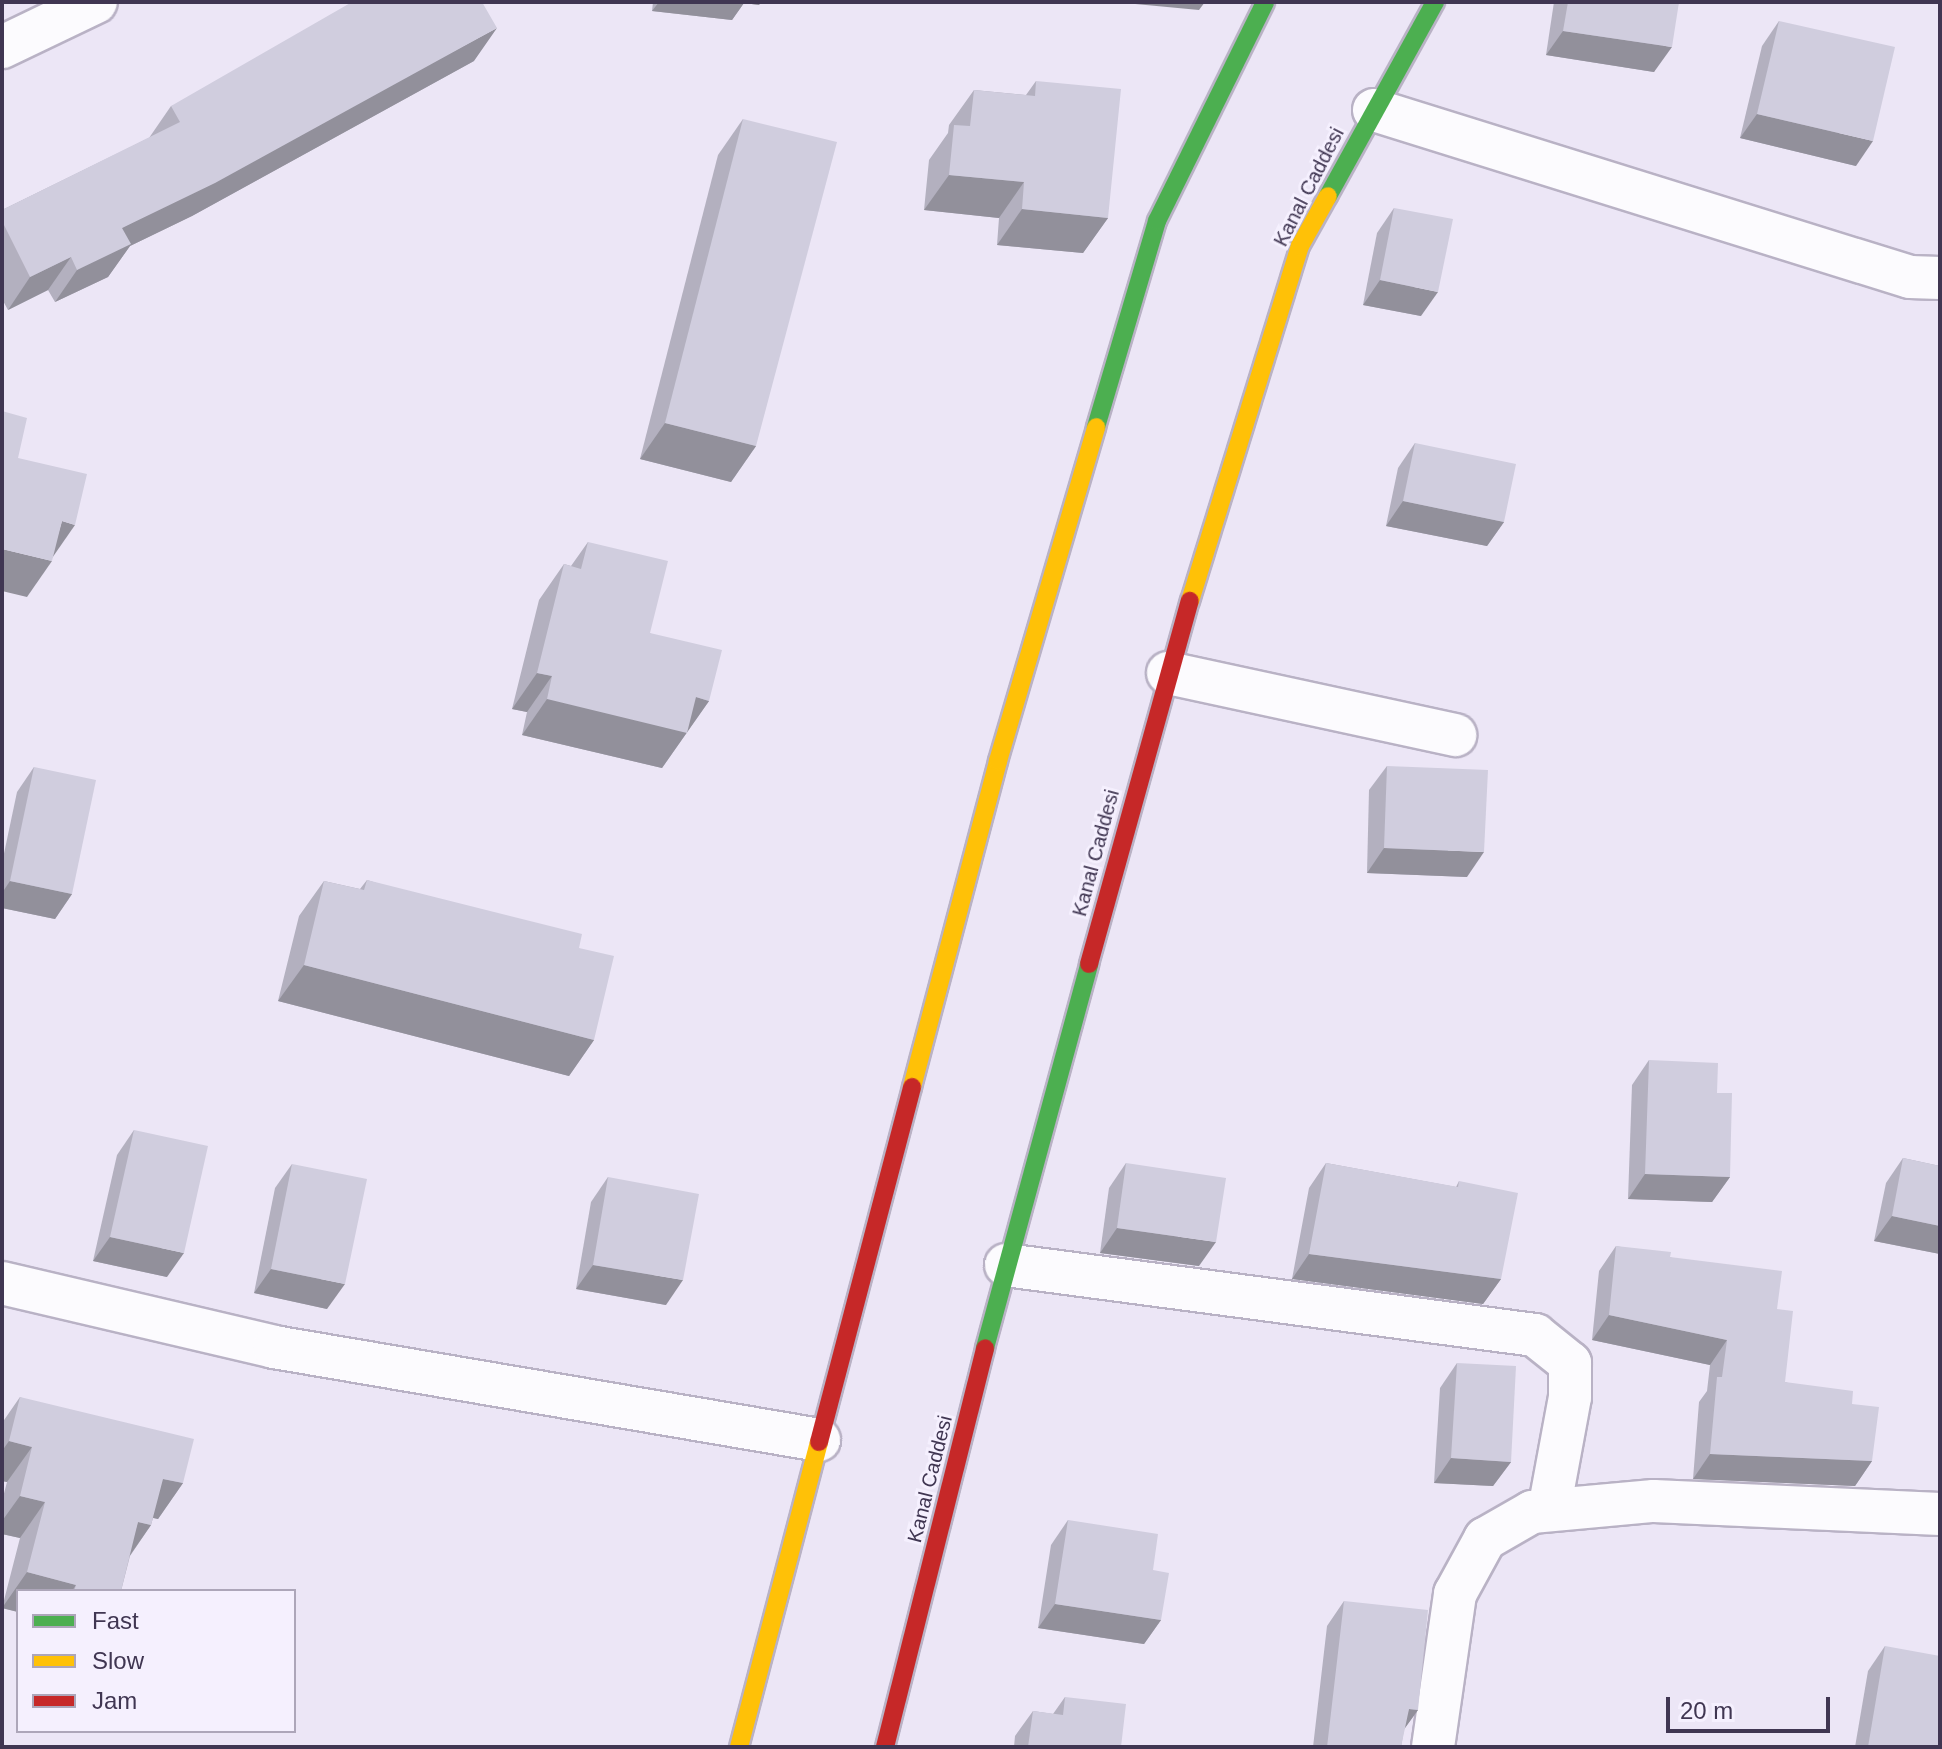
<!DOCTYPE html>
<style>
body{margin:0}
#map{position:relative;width:1942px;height:1749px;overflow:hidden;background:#ece6f6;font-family:Helvetica,sans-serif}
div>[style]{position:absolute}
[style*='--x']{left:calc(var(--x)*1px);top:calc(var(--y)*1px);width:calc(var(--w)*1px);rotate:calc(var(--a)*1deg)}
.roads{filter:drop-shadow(2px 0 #b9b2c5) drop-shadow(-2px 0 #b9b2c5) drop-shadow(0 2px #b9b2c5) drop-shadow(0 -2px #b9b2c5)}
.street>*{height:42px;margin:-21px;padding:0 21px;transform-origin:21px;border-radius:21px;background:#fcfbfe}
.fast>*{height:18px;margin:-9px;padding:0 9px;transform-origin:9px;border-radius:9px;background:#4caf50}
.slow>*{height:18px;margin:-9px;padding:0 9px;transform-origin:9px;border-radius:9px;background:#ffc107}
.jam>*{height:18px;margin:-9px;padding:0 9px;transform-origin:9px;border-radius:9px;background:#c62828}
.wall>*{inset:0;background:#b3b0bf}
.shaded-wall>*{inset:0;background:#92909b}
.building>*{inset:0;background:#d0cdde}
span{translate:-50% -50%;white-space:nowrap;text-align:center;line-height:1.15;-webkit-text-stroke:6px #f5f0fe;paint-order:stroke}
.street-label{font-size:20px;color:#403652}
.frame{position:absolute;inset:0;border:4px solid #403652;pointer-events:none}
.legend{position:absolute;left:16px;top:1589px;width:280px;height:144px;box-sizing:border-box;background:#f5f0fe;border:2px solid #ada6b9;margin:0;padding:10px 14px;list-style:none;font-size:24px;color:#403652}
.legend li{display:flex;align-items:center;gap:16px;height:40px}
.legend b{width:40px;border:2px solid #ada6b9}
.scale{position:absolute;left:1666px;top:1697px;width:164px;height:36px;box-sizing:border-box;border:4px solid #403652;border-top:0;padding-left:10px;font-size:24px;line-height:28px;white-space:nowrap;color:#403652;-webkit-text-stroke:6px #f5f0fe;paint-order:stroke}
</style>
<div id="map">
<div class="roads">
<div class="street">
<i style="--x:2;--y:47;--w:104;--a:-25.6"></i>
<i style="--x:1374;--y:110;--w:561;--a:17.31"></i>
<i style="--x:1910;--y:277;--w:30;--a:2"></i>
<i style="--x:1168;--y:673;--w:294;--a:12.2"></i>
<i style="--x:1006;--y:1265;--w:534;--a:7.54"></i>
<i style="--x:1535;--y:1335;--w:45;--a:38.7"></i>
<i style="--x:1570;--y:1363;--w:34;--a:90"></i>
<i style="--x:1570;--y:1397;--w:115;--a:100.5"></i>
<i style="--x:2;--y:1283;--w:279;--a:13.2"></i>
<i style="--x:274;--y:1347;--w:553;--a:9.68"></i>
<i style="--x:1433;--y:1747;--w:155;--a:-81.8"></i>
<i style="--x:1455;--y:1594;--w:63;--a:-61.4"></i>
<i style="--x:1485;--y:1539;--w:54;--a:-29.9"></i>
<i style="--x:1532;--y:1512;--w:122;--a:-5.2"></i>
<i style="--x:1654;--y:1501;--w:286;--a:2.6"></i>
</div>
<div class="fast">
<i style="--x:1328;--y:196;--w:222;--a:-61.1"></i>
<i style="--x:1096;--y:427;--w:215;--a:-73.5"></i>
<i style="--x:1157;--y:221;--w:244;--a:-63.7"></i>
<i style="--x:985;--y:1348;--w:398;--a:-74.8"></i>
</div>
<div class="slow">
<i style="--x:1190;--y:601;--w:372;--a:-72.8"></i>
<i style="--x:1300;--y:246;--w:57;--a:-60.8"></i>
<i style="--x:912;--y:1087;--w:337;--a:-75.2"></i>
<i style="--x:998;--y:761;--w:348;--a:-73.6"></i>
<i style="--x:739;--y:1747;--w:315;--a:-75.3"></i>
</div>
<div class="jam">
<i style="--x:1089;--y:964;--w:377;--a:-74.5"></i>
<i style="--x:819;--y:1442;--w:367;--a:-75.3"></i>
<i style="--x:885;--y:1747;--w:411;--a:-75.9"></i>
</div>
</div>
<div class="wall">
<i style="clip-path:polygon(653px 2px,761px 2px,759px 5px,744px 3px,732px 20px,652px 11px)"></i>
<i style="clip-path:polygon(1554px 2px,1679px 2px,1654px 72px,1546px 55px)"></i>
<i style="clip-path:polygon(1779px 21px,1856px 166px,1740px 138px,1762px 46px)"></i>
<i style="clip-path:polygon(474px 61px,192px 216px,130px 246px,108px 277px,55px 302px,48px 290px,8px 310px,2px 299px,2px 210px,149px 138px,171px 106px)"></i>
<i style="clip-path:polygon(1036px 81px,1108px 218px,1083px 253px,997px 245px,999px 218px,924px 210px,929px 160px,948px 133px,949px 125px,974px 90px,1026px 95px)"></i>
<i style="clip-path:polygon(743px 119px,756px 446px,731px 482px,640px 459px,718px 155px)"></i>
<i style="clip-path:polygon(1394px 208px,1421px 316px,1363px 305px,1377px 233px)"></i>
<i style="clip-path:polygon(1415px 443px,1504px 522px,1487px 546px,1386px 526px,1398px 468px)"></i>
<i style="clip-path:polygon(588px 542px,650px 633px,709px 701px,662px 768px,522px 735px,527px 712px,512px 709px,539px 600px,564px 564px,571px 566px)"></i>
<i style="clip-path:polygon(1387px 766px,1467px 877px,1367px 873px,1369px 790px)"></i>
<i style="clip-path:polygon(34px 767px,72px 894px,55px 919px,2px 908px,2px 863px,17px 792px)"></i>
<i style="clip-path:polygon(367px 880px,579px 948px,594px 1040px,569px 1076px,278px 1001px,299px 916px,324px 881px,360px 889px)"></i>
<i style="clip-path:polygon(1649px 1060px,1717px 1093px,1730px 1177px,1712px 1202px,1628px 1199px,1632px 1085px)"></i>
<i style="clip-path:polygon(134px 1130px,167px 1277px,93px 1261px,117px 1155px)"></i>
<i style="clip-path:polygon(1903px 1158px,1940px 1166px,1940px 1254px,1874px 1241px,1886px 1183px)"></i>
<i style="clip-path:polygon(1126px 1163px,1199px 1266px,1100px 1253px,1109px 1188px)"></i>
<i style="clip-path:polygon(1326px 1163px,1456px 1187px,1459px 1181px,1501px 1279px,1483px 1304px,1292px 1279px,1309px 1188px)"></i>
<i style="clip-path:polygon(292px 1164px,327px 1309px,254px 1293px,275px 1188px)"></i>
<i style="clip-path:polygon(608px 1177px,666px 1305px,576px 1289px,591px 1202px)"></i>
<i style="clip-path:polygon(1616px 1246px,1670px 1257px,1777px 1309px,1785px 1382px,1852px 1404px,1872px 1461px,1855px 1486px,1693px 1479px,1699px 1402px,1707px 1391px,1710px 1365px,1592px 1340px,1599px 1271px)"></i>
<i style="clip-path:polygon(1457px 1363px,1511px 1462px,1493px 1486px,1434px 1483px,1440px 1388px)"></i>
<i style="clip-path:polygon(20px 1397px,183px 1483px,158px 1519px,153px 1518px,151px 1525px,130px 1556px,121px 1591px,18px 1591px,18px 1612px,2px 1608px,20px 1538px,2px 1534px,2px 1501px,7px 1482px,2px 1481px,2px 1423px)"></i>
<i style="clip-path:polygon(1068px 1520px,1153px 1570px,1161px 1620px,1144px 1644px,1038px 1628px,1051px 1545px)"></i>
<i style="clip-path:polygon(1344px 1601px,1418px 1710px,1404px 1729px,1401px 1747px,1313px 1747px,1327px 1626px)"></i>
<i style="clip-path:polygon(1885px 1646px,1940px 1747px,1855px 1747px,1868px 1671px)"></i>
<i style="clip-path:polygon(1065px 1697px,1121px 1747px,1014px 1747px,1015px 1736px,1033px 1711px,1053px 1714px)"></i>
</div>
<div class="shaded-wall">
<i style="clip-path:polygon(659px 2px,761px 2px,759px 5px,744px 3px,732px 20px,652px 11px)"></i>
<i style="clip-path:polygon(1114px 2px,1205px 2px,1199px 10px)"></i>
<i style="clip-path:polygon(497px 28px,474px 61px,192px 216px,130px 246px,108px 277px,55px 302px,77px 270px,122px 228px)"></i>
<i style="clip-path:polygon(1563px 31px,1672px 47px,1654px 72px,1546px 55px)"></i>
<i style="clip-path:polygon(1757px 114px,1873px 141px,1856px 166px,1740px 138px)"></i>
<i style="clip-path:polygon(949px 175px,1024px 182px,999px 218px,924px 210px)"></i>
<i style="clip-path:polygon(1022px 209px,1108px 218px,1083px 253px,997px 245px)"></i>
<i style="clip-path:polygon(71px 257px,48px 290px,8px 310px,30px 277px)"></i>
<i style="clip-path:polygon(1380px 280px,1438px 292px,1421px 316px,1363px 305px)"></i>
<i style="clip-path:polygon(665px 423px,756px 446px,731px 482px,640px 459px)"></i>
<i style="clip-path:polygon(1403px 501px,1504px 522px,1487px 546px,1386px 526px)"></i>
<i style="clip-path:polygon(62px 521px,75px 525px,50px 561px)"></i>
<i style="clip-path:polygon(2px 549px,52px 561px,27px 597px,2px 591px)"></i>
<i style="clip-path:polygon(537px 673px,552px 676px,527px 712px,512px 709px)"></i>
<i style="clip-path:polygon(696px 697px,709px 701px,662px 768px,522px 735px,547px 699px)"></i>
<i style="clip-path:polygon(1384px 848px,1484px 852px,1467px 877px,1367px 873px)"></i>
<i style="clip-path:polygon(10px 881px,72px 894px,55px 919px,2px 908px,2px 893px)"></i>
<i style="clip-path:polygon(304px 965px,594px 1040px,569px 1076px,278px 1001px)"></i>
<i style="clip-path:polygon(1645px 1174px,1730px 1177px,1712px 1202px,1628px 1199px)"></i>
<i style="clip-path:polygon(1892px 1216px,1940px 1226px,1940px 1254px,1874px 1241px)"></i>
<i style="clip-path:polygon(1117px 1228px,1216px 1242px,1199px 1266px,1100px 1253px)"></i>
<i style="clip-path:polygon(110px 1237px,184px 1253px,167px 1277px,93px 1261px)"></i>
<i style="clip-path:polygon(1309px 1254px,1501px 1279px,1483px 1304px,1292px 1279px)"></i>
<i style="clip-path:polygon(593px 1265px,683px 1280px,666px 1305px,576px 1289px)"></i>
<i style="clip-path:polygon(271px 1269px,345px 1284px,327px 1309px,254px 1293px)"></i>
<i style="clip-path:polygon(1609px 1315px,1727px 1340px,1710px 1365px,1592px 1340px)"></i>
<i style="clip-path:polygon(9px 1441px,32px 1447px,7px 1482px,2px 1481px,2px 1451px)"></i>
<i style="clip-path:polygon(1710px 1454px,1872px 1461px,1855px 1486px,1693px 1479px)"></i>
<i style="clip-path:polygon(1451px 1458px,1511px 1462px,1493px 1486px,1434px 1483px)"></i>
<i style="clip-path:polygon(163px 1479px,183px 1483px,158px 1519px,138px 1514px)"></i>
<i style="clip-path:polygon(20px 1496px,45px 1502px,20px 1538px,2px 1534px,2px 1521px)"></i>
<i style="clip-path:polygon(138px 1522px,151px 1525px,126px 1561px)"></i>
<i style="clip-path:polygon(27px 1572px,76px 1585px,72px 1591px,18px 1591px,18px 1612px,2px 1608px)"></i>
<i style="clip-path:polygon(1055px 1604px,1161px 1620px,1144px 1644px,1038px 1628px)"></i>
<i style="clip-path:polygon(1409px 1709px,1418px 1710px,1400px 1735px)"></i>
</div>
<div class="building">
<i style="clip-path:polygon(352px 2px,482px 2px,497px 28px,215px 183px,122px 228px,131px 244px,77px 270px,71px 257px,30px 277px,2px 221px,2px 210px,180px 122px,171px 106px)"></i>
<i style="clip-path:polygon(1568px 2px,1679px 2px,1672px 47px,1563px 31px)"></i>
<i style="clip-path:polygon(1779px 21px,1895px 47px,1873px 141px,1757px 114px)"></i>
<i style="clip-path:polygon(1036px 81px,1121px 89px,1108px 218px,1022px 209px,1024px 182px,949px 175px,954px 125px,970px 126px,974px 90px,1035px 96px)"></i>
<i style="clip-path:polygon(743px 119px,837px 142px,756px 446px,665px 423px)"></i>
<i style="clip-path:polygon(1394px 208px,1453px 219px,1438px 292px,1380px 280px)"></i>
<i style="clip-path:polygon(2px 411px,27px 418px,18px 458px,87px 474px,75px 525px,62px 521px,52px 561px,2px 549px)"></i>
<i style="clip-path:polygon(1415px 443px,1516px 464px,1504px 522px,1403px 501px)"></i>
<i style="clip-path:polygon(588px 542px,668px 561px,650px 633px,722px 650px,709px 701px,696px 697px,687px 733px,547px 699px,552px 676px,537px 673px,564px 564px,581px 569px)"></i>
<i style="clip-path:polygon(1387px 766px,1488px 770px,1484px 852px,1384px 848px)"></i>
<i style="clip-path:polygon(34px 767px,96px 780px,72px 894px,10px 881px)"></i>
<i style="clip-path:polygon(367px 880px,582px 934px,579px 948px,614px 956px,594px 1040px,304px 965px,324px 881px,364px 890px)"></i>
<i style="clip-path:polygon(1649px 1060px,1718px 1063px,1717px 1093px,1732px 1093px,1730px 1177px,1645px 1174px)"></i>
<i style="clip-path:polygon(134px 1130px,208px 1146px,184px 1253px,110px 1237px)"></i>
<i style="clip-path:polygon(1903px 1158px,1940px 1166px,1940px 1226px,1892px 1216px)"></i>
<i style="clip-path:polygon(1126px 1163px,1226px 1178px,1216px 1242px,1117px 1228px)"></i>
<i style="clip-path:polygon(1326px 1163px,1458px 1187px,1459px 1181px,1518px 1193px,1501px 1279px,1309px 1254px)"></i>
<i style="clip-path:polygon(292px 1164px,367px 1179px,345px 1284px,271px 1269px)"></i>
<i style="clip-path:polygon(608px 1177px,699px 1194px,683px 1280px,593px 1265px)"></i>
<i style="clip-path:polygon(1616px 1246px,1671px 1252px,1670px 1257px,1782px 1271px,1777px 1309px,1793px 1311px,1785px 1382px,1853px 1391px,1852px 1404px,1879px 1407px,1872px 1461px,1710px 1454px,1717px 1377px,1722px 1377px,1727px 1340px,1609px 1315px)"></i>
<i style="clip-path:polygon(1457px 1363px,1516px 1366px,1511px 1462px,1451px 1458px)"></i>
<i style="clip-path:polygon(20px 1397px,194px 1439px,183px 1483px,163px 1479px,151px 1525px,138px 1522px,121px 1591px,74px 1591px,76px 1585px,27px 1572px,45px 1502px,20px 1496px,32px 1447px,9px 1441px)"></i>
<i style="clip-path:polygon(1068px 1520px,1158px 1534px,1153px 1570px,1169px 1573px,1161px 1620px,1055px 1604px)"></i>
<i style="clip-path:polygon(1344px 1601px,1428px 1610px,1418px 1710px,1409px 1709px,1401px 1747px,1327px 1747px)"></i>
<i style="clip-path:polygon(1885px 1646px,1940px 1656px,1940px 1747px,1868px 1747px)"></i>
<i style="clip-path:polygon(1065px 1697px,1126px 1704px,1121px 1747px,1028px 1747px,1033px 1711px,1063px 1715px)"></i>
</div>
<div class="street-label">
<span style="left:1309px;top:187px;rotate:-63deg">Kanal Caddesi</span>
<span style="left:1096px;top:853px;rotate:-75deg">Kanal Caddesi</span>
<span style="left:930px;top:1479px;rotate:-76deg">Kanal Caddesi</span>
</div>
<div class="frame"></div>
<ul class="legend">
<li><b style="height:10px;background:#4caf50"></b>Fast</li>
<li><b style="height:10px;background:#ffc107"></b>Slow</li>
<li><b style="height:10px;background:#c62828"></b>Jam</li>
</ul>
<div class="scale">20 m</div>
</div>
